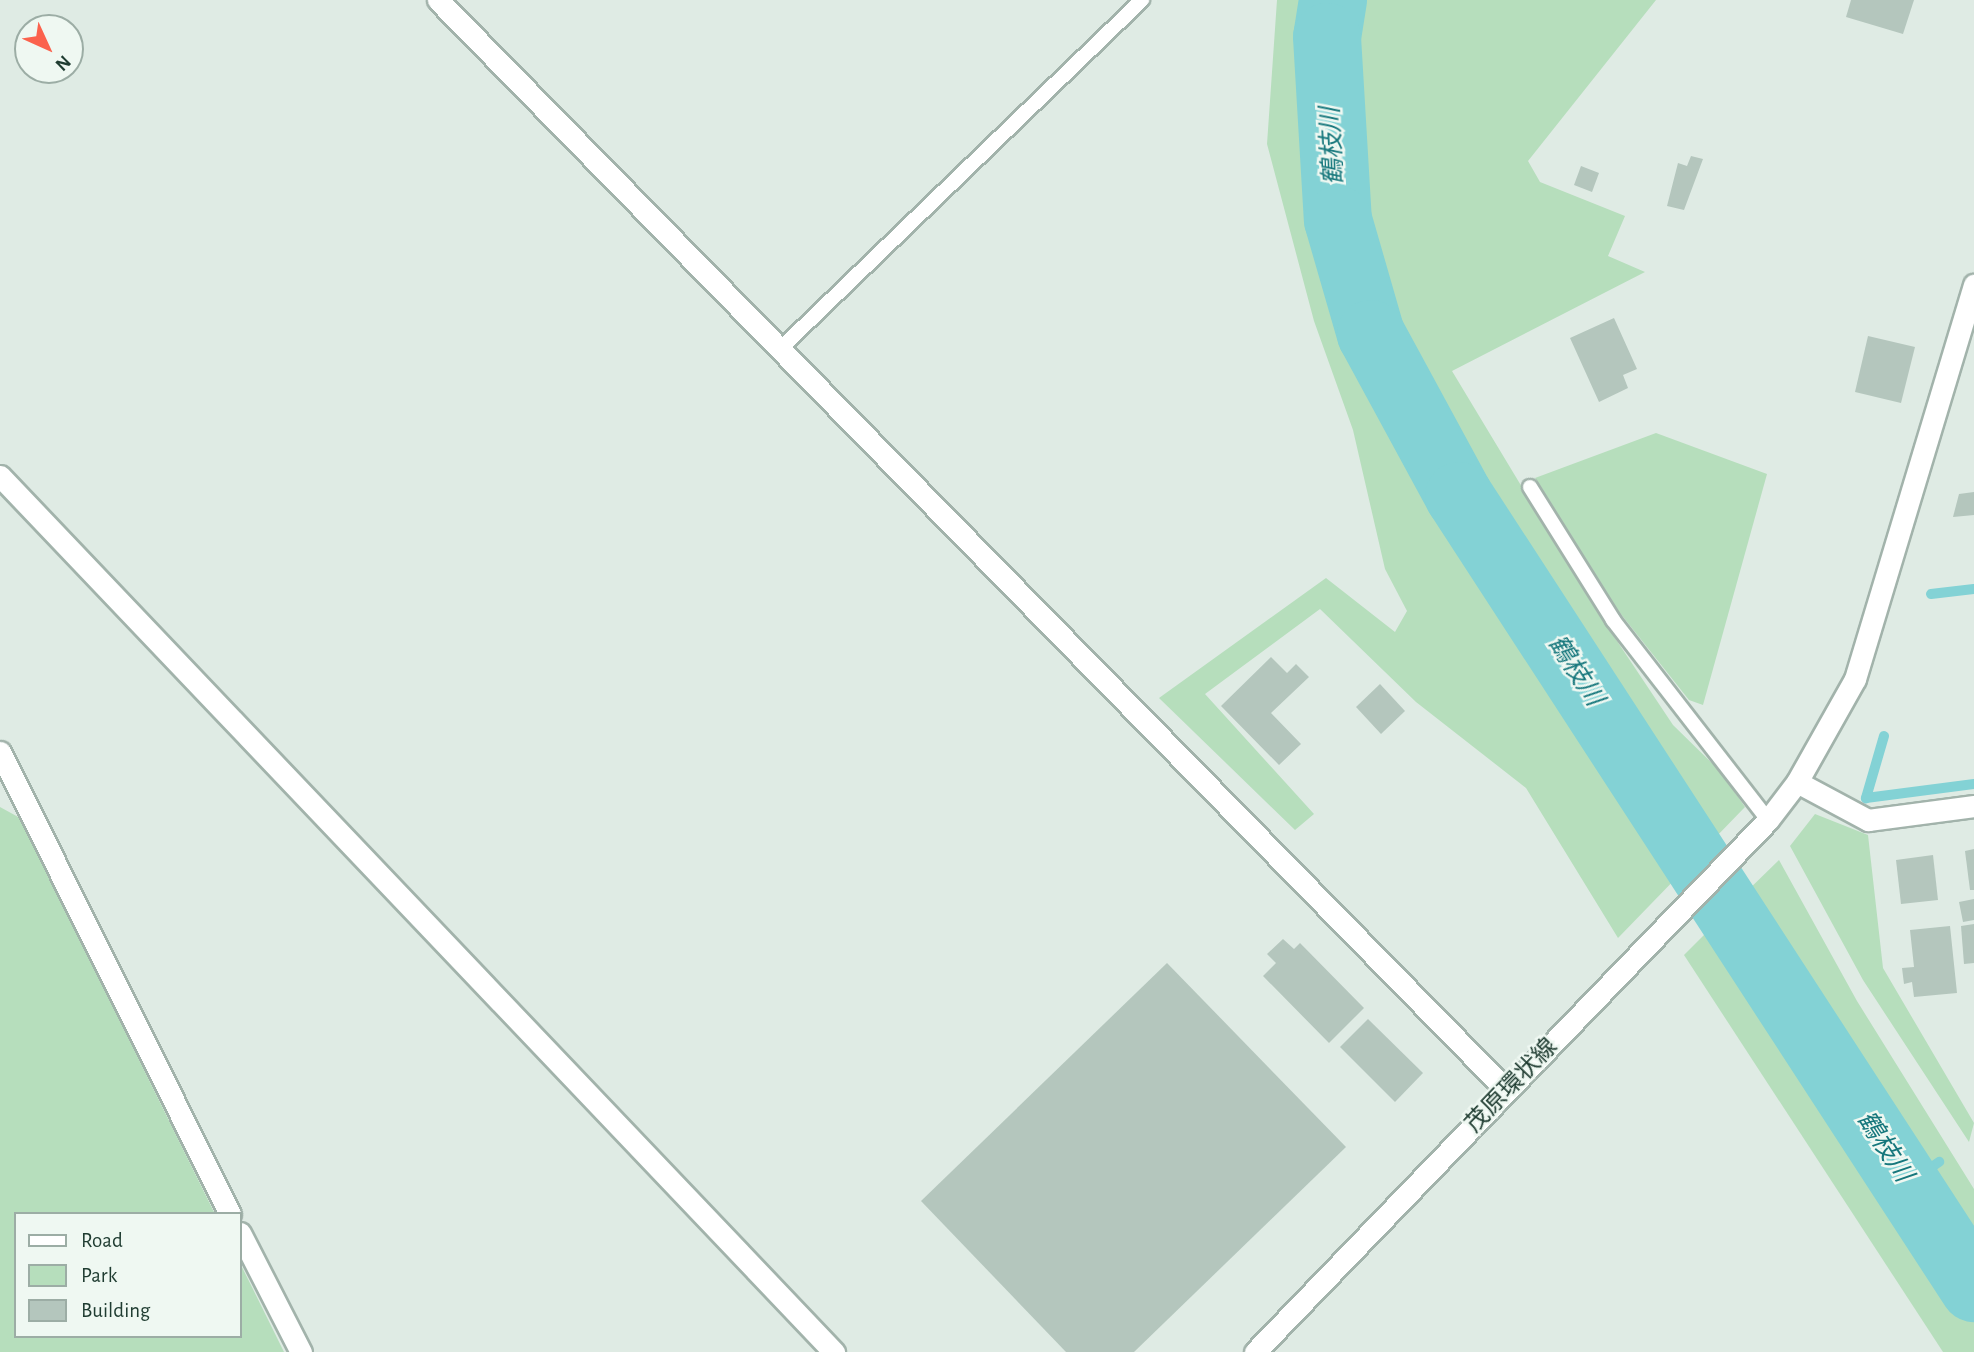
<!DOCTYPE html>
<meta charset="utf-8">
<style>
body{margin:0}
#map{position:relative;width:1974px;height:1352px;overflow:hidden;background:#dfebe4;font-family:"Alegreya Sans","Noto Sans JP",sans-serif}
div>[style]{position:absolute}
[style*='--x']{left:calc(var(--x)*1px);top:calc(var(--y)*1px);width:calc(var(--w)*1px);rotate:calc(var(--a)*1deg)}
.green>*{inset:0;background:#b6debc}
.stream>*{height:10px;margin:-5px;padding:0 5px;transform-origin:5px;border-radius:5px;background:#83d2d5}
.river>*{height:68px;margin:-34px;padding:0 34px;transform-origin:34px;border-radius:34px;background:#83d2d5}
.building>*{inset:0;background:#b4c6bd}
.roads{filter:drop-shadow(2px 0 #a2b3ab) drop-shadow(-2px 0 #a2b3ab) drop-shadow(0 2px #a2b3ab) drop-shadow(0 -2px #a2b3ab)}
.service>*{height:14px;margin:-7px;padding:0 7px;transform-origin:7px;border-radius:7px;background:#fff}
.minor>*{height:21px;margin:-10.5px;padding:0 10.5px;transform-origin:10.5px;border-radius:10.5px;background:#fff}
.tertiary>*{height:21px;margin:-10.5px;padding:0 10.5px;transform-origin:10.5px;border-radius:10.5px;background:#fff}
.secondary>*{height:21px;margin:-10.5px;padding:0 10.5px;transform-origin:10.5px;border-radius:10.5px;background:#fff}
span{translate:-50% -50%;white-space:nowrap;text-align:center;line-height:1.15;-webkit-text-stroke:5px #eff8f2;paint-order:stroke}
.street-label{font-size:24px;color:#1f3c31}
.water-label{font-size:26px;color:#16777c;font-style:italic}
.legend{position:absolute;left:14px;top:1212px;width:228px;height:126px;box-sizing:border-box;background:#eff8f2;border:2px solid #9cada5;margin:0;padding:9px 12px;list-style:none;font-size:21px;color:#1f3c31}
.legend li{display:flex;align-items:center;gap:14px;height:35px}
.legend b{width:35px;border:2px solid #9cada5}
.north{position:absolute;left:14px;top:14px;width:70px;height:70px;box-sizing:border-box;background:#eff8f2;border:2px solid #9cada5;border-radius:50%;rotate:135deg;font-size:19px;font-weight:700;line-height:28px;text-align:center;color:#1f3c31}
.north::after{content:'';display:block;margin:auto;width:24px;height:32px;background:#fb624d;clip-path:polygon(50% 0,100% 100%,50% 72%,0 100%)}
</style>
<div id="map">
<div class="green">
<i style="clip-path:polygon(1277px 0,1656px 0,1528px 161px,1540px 182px,1625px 216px,1608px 256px,1645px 272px,1452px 371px,1593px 605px,1673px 725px,1721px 772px,1745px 807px,1618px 938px,1526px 788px,1416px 702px,1320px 609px,1205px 694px,1314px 814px,1295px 830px,1159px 698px,1326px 578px,1395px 632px,1407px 611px,1385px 569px,1353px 430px,1314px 321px,1267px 144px)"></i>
<i style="clip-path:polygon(1656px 433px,1767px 474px,1703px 705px,1689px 700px,1616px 608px,1535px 478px)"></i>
<i style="clip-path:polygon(0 807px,20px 818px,215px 1214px,16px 1214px,16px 1336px,240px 1336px,240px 1263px,284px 1352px,0 1352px)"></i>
<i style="clip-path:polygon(1815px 814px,1868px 835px,1883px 968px,1974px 1123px,1969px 1142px,1863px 980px,1790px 846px)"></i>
<i style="clip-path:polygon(1779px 860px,1857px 1001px,1974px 1189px,1974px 1267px,1740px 898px)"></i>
<i style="clip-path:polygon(1722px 917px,1974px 1309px,1974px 1352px,1943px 1352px,1684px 955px)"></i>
</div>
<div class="stream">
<i style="--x:1931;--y:594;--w:43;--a:-6.6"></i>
<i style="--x:1884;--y:736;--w:65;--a:106.2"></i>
<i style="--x:1866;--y:798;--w:109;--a:-7.4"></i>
<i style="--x:1909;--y:1183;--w:37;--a:-35"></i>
</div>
<div class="river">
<i style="--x:1333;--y:0;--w:37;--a:99"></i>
<i style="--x:1327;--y:37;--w:183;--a:86.6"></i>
<i style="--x:1338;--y:220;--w:119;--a:73.9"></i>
<i style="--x:1371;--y:334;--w:184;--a:61.5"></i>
<i style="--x:1459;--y:496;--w:945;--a:56.97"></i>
</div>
<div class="building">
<i style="clip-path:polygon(1851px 0,1914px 0,1903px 34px,1846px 17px)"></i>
<i style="clip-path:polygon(1691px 156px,1703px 159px,1684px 210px,1667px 206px,1678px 163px,1687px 166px)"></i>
<i style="clip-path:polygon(1581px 166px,1599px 173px,1592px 192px,1574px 185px)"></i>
<i style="clip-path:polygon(1614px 318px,1637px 369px,1623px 375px,1628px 388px,1599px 402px,1570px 338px)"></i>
<i style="clip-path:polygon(1868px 336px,1915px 347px,1901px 403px,1855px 392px)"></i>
<i style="clip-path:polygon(1974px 492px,1974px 515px,1953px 517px,1959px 494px)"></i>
<i style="clip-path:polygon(1271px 657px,1287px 673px,1296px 664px,1309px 677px,1271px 713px,1301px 744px,1279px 765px,1221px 706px)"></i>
<i style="clip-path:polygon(1380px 684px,1405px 711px,1381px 734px,1356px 707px)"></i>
<i style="clip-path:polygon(1974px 849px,1974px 890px,1970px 890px,1965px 851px)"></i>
<i style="clip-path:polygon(1933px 855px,1938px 900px,1901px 904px,1896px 860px)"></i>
<i style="clip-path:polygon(1974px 899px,1974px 920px,1963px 922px,1959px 902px)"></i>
<i style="clip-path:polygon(1974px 924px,1974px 963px,1964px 964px,1961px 926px)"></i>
<i style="clip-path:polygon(1950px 926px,1957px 993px,1914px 997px,1912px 982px,1904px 984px,1902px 968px,1914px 967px,1910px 930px)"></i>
<i style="clip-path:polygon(1283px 939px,1294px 949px,1300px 943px,1364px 1008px,1329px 1043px,1263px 976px,1276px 963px,1267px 954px)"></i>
<i style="clip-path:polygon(1167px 963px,1346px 1147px,1134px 1352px,1066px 1352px,921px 1201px)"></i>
<i style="clip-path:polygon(1368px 1019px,1423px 1073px,1395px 1102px,1340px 1047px)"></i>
</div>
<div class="roads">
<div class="service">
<i style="--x:778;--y:351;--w:506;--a:-43.96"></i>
<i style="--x:1530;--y:487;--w:157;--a:58"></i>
<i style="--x:1613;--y:620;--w:253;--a:52.2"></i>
</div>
<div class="minor">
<i style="--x:438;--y:0;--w:1527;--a:45.58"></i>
<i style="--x:0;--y:752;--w:516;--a:63.53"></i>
<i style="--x:1797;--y:782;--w:81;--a:28.2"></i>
<i style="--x:1868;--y:820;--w:107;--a:-7.5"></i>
<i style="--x:240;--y:1233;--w:134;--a:62.9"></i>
</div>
<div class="tertiary">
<i style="--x:0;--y:476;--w:1210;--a:46.41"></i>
</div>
<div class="secondary">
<i style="--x:1255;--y:1352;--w:739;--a:-46.04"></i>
<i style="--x:1768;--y:820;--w:48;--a:-52.7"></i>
<i style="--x:1797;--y:782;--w:118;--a:-60.6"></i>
<i style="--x:1855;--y:679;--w:412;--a:-73.2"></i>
</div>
</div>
<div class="street-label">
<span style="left:1512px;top:1086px;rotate:-46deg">茂原環状線</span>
</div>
<div class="water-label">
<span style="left:1333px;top:146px;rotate:-93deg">鶴枝川</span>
<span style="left:1575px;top:671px;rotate:57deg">鶴枝川</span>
<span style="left:1884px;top:1147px;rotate:57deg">鶴枝川</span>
</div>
<ul class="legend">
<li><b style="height:9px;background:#fff"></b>Road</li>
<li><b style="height:19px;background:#b6debc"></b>Park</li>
<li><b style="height:19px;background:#b4c6bd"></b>Building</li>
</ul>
<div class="north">N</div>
</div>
